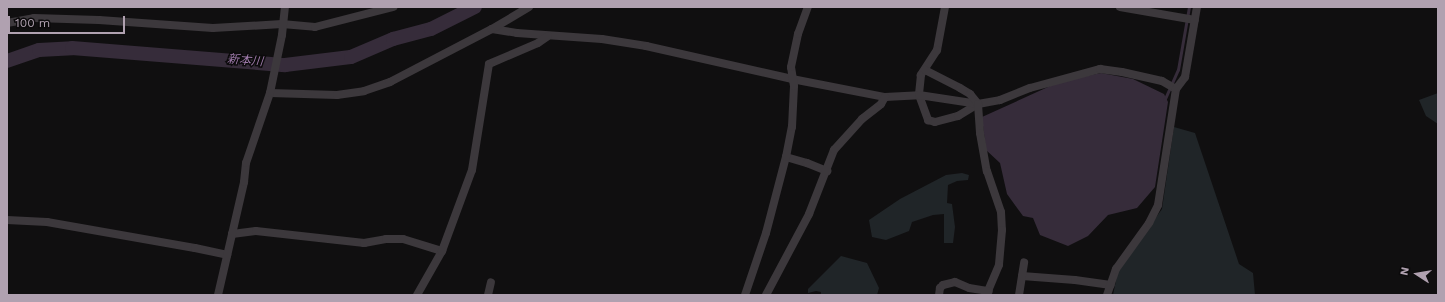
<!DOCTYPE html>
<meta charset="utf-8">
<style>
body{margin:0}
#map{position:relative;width:1445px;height:302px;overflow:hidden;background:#100f10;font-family:"Work Sans","Noto Sans JP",sans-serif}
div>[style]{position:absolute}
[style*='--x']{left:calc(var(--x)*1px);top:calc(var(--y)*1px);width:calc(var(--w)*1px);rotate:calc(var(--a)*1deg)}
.green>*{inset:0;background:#202528}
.water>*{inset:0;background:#362c3a}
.stream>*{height:2.5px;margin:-1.25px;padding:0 1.25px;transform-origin:1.25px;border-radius:1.25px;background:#362c3a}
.river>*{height:14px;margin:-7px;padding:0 7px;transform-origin:7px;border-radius:7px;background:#362c3a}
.minor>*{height:8px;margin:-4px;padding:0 4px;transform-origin:4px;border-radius:4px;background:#3c383c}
span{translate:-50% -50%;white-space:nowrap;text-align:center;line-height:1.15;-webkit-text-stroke:3px #0b0a0b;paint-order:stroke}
.water-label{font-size:12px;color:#9e7aaa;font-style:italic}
.frame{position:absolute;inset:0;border:8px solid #b0a1b0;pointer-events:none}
.north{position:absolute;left:1397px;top:254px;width:40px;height:40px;-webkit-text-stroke:3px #0b0a0b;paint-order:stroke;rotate:282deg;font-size:11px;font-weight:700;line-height:16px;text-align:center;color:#b0a1b0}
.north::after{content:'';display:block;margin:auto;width:14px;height:18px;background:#b0a1b0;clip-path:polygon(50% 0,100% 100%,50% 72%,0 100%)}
.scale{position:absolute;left:8px;top:16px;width:117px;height:18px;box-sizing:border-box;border:2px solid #b0a1b0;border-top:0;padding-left:5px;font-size:12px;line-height:14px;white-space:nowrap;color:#b0a1b0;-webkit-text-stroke:3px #0b0a0b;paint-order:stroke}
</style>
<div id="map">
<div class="green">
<i style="clip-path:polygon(1438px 93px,1438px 124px,1426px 116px,1419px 100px)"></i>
<i style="clip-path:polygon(1174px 127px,1195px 133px,1239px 264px,1253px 273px,1255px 295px,1113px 295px,1118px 271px,1162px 209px)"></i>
<i style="clip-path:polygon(962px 173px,969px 175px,968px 180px,957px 181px,948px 185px,947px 203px,952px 204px,955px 227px,953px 243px,944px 243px,944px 214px,933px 215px,912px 222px,909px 231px,886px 240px,872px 237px,869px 220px,900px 199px,946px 175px)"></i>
<i style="clip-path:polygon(841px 256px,867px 263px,879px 288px,877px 295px,821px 295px,821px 292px,816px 291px,808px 293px,808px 289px)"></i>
</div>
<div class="water">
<i style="clip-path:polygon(1101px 73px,1133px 79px,1164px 94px,1168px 102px,1155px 187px,1137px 208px,1108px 215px,1088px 236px,1068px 246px,1040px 235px,1033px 218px,1023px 216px,1007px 194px,1000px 163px,986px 150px,982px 117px,1059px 82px)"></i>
</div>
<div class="stream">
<i style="--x:1164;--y:101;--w:34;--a:-66"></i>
<i style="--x:1178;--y:70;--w:64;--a:-80.1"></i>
</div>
<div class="river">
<i style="--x:7;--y:61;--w:34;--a:-19"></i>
<i style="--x:39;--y:50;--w:33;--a:-3"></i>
<i style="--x:72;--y:48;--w:214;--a:4.6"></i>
<i style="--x:285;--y:65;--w:66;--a:-6.9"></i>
<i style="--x:351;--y:57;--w:46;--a:-23.2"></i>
<i style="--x:393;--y:39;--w:39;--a:-15"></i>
<i style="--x:431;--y:29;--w:49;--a:-26.6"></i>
</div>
<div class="minor">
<i style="--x:945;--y:7;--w:44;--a:100.5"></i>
<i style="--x:937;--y:50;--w:30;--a:123"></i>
<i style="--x:921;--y:75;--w:20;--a:96"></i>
<i style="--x:919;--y:95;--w:27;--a:70"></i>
<i style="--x:928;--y:120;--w:7;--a:16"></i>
<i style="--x:935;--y:122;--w:24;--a:-15"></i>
<i style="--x:958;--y:116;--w:23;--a:-31"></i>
<i style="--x:1120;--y:7;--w:76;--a:9.8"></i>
<i style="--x:7;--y:23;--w:27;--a:-10"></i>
<i style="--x:34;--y:18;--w:65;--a:1.8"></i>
<i style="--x:99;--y:20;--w:114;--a:4"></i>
<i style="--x:213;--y:28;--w:69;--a:-3.3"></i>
<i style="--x:282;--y:24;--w:33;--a:5"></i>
<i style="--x:315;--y:27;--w:81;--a:-14.4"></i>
<i style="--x:492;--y:29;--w:25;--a:9"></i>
<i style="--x:517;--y:33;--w:85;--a:4"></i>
<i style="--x:602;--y:39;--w:45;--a:9"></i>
<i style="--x:646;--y:46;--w:150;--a:12.7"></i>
<i style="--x:792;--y:79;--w:95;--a:11"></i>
<i style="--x:885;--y:97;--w:34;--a:-3"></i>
<i style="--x:919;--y:95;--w:60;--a:8.7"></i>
<i style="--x:978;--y:104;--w:22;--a:-10"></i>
<i style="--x:1000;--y:100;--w:32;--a:-22"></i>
<i style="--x:1030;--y:88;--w:73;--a:-15.2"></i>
<i style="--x:1100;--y:69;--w:22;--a:8"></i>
<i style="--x:1122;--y:72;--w:41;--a:12.7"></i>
<i style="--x:1162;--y:81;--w:16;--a:30"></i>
<i style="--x:925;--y:70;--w:39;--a:27"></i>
<i style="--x:960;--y:88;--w:12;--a:31"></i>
<i style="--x:970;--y:94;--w:13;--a:51"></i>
<i style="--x:978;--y:104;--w:29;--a:86"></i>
<i style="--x:980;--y:133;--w:39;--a:80"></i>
<i style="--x:987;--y:171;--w:43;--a:71.1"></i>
<i style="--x:1001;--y:212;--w:18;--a:87"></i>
<i style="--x:1002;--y:230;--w:35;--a:95"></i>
<i style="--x:999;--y:265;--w:33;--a:113"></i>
<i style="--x:270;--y:93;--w:67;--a:1.7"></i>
<i style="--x:337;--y:95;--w:27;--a:-8"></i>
<i style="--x:364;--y:91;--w:28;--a:-19"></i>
<i style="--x:390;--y:82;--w:115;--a:-27.5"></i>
<i style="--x:492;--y:29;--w:43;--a:-30.7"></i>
<i style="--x:786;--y:157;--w:22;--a:16"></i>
<i style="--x:807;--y:163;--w:22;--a:22"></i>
<i style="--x:7;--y:220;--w:40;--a:2.9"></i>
<i style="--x:47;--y:222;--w:150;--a:10"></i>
<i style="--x:195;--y:248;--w:33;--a:12"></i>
<i style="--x:232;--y:234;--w:24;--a:-7"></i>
<i style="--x:256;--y:231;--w:109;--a:6.3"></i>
<i style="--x:364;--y:243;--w:22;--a:-10"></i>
<i style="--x:386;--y:239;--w:17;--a:0"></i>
<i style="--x:403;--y:239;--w:41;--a:17.1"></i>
<i style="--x:1022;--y:276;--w:53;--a:4.3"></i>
<i style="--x:1075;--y:280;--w:36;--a:8"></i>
<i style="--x:218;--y:295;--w:116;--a:-77"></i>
<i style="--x:244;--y:182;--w:19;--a:-84"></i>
<i style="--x:246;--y:163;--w:74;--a:-71.1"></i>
<i style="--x:270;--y:93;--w:59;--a:-78.3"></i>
<i style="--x:282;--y:35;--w:28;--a:-84"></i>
<i style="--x:417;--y:295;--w:51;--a:-60.4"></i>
<i style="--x:442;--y:251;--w:86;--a:-69.7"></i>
<i style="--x:472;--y:170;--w:107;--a:-80.9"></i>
<i style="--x:489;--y:64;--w:53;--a:-23.2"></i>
<i style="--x:538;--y:43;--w:12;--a:-35"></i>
<i style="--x:488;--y:295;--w:13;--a:-77"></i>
<i style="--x:745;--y:295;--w:65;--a:-71.3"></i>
<i style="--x:766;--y:233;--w:79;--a:-75.3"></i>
<i style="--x:786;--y:157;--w:31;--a:-79"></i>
<i style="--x:792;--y:127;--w:41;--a:-87.2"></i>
<i style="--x:794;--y:86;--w:19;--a:-99"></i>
<i style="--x:791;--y:67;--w:34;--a:-78"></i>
<i style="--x:798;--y:34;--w:29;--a:-70"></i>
<i style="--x:766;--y:295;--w:92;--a:-62"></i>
<i style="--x:809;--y:214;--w:69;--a:-68.7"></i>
<i style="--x:834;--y:150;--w:42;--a:-47.9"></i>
<i style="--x:862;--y:119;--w:24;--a:-38"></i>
<i style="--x:881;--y:104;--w:8;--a:-60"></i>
<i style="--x:939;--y:295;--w:7;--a:-82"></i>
<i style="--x:940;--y:288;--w:4;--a:-45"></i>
<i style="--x:943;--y:285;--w:12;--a:-14"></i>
<i style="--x:955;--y:282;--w:15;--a:23"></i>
<i style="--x:969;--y:288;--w:20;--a:9"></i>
<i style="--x:1019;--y:295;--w:33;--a:-81"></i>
<i style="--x:1107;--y:295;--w:28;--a:-71"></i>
<i style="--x:1116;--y:269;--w:57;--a:-54.3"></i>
<i style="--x:1149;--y:223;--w:20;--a:-63"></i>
<i style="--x:1158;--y:205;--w:117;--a:-81.2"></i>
<i style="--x:1176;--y:89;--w:15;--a:-53"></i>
<i style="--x:1185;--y:77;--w:71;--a:-80.3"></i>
</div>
<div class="water-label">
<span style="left:245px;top:61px;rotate:5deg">新本川</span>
</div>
<div class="frame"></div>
<div class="north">N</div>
<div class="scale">100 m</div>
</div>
